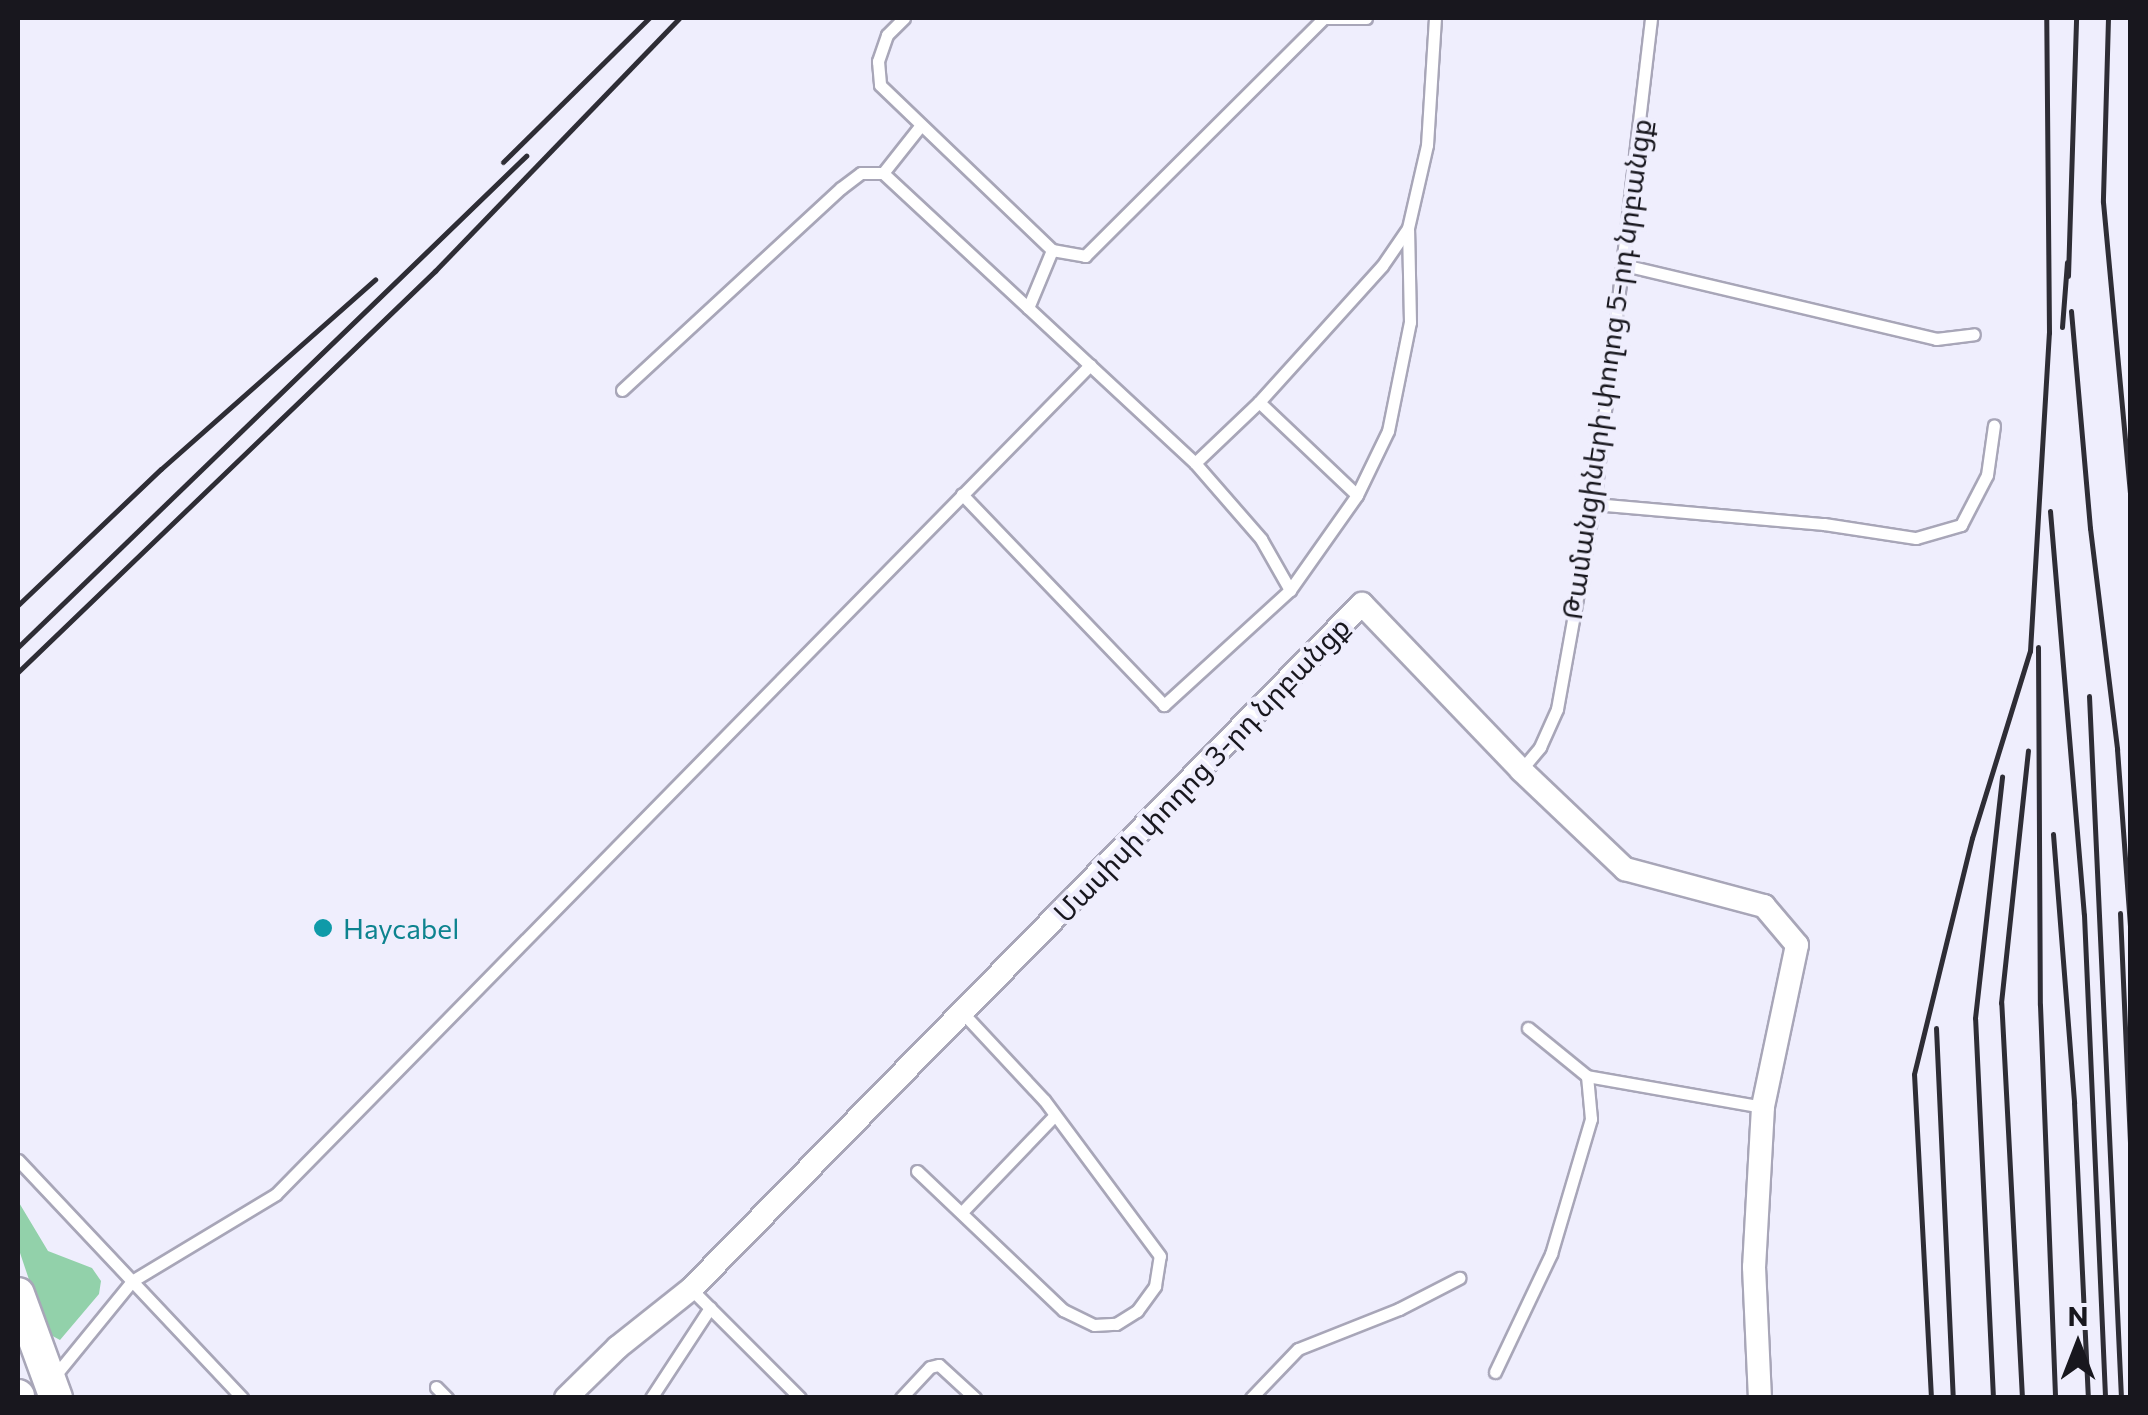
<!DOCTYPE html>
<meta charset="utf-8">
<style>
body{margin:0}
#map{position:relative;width:2148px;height:1415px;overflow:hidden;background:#efeefd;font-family:Commissioner,"Noto Sans Armenian",sans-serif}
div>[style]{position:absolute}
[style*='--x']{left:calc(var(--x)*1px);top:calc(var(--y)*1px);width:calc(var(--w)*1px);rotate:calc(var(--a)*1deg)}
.green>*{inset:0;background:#92d1aa}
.roads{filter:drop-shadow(2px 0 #a8a6b8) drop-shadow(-2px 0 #a8a6b8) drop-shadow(0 2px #a8a6b8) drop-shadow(0 -2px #a8a6b8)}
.service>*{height:11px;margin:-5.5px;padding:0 5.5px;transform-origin:5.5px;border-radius:5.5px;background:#fff}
.minor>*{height:22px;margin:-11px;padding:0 11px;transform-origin:11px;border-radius:11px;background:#fff}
.primary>*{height:32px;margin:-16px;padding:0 16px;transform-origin:16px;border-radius:16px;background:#fff}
.rail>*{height:5px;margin:-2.5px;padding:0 2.5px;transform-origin:2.5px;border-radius:2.5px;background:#2e2d35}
.dots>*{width:28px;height:28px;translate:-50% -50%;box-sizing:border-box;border:5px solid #efeefd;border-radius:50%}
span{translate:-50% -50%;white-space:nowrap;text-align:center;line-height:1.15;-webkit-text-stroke:8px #efeefd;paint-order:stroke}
.street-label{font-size:28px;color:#18171e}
.culture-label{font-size:28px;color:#0d838f}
.left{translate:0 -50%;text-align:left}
.frame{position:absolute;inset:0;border:20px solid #18171e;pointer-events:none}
.north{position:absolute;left:2028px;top:1295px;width:100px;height:100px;-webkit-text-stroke:8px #efeefd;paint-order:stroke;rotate:0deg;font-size:28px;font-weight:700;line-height:40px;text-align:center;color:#18171e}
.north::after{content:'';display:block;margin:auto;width:35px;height:45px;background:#18171e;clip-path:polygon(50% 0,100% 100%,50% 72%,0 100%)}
</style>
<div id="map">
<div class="green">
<i style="clip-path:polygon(18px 1201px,48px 1251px,92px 1268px,101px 1281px,99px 1294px,60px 1340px,47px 1333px,18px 1247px)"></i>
</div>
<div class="roads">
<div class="service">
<i style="--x:904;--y:18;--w:24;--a:135"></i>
<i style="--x:887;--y:35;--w:28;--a:109"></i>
<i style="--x:878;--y:61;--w:24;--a:85"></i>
<i style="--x:880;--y:85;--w:238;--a:43.8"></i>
<i style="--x:1052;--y:250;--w:34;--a:10"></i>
<i style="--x:1085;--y:256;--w:337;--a:-44.9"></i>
<i style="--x:1323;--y:18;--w:43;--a:0"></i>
<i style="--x:921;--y:125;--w:61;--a:128.4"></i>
<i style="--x:883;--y:173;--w:426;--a:42.9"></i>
<i style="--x:1195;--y:463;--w:101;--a:49"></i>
<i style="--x:1261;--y:539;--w:59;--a:60.4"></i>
<i style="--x:1290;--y:590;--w:171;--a:137.6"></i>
<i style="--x:1164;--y:705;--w:292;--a:-133.8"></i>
<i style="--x:1624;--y:265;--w:321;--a:13.3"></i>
<i style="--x:1936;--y:339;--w:38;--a:-7"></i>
<i style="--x:1028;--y:308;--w:63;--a:-67.5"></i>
<i style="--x:622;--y:390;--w:298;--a:-42.7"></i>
<i style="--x:841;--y:188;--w:25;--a:-37"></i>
<i style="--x:861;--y:173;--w:22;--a:0"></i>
<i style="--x:1259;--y:402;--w:135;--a:43.5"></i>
<i style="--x:1195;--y:463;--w:88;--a:-43.6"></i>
<i style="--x:1259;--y:402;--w:183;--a:-47.9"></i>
<i style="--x:1382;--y:266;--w:46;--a:-55.6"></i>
<i style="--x:1408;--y:228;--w:85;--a:-77.1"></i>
<i style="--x:1427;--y:145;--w:127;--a:-86.4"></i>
<i style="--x:1594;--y:504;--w:231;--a:5"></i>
<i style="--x:1824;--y:524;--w:93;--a:8.7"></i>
<i style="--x:1916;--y:538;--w:47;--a:-16.1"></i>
<i style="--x:1961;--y:525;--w:56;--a:-62.5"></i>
<i style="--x:1987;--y:475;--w:50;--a:-82"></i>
<i style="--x:1290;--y:590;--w:116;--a:-54.8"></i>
<i style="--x:1357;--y:495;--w:71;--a:-64.2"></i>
<i style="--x:1388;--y:431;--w:111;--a:-78.6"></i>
<i style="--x:1410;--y:322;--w:92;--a:-91.2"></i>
<i style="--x:1521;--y:770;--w:30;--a:-50"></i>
<i style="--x:1540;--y:747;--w:42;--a:-65.9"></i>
<i style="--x:1557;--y:709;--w:208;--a:-79.8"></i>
<i style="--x:1594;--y:504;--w:489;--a:-83.3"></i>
<i style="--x:1528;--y:1028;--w:76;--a:39.1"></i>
<i style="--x:1587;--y:1076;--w:179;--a:10"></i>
<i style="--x:18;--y:1160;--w:327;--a:46.7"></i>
<i style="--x:917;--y:1171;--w:202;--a:43.6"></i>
<i style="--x:1063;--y:1310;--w:34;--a:26"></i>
<i style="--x:1094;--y:1325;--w:22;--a:-3"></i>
<i style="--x:1116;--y:1324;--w:25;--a:-32"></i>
<i style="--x:1137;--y:1311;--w:31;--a:-54"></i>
<i style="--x:1155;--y:1286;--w:30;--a:-81"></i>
<i style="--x:1160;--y:1256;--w:194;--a:-126.6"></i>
<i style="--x:1044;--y:1100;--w:120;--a:-133"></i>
<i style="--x:962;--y:1212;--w:133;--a:-46.2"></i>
<i style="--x:691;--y:1289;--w:154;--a:45"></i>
<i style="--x:1495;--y:1372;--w:131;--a:-64.6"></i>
<i style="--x:1551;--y:1254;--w:141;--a:-73.5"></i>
<i style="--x:1591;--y:1119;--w:43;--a:-95.3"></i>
<i style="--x:53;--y:1378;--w:125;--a:-50.8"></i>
<i style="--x:132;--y:1281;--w:168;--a:-31.1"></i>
<i style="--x:276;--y:1194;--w:1162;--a:-45.52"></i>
<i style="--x:436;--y:1387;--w:16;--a:45"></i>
<i style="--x:651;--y:1398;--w:108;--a:-56.8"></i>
<i style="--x:901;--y:1398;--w:42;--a:-46.9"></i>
<i style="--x:930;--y:1367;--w:9;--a:-13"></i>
<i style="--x:939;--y:1365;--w:49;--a:42.5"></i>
<i style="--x:1251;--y:1398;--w:68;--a:-46.2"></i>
<i style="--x:1298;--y:1349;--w:109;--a:-21.6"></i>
<i style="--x:1399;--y:1309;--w:68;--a:-27.3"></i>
</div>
<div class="minor">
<i style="--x:566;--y:1398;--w:73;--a:-44.4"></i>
<i style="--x:618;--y:1347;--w:93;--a:-38.5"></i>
<i style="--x:691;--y:1289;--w:959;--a:-45.59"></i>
<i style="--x:1362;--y:604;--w:230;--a:46.2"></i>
<i style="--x:1521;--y:770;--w:144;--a:43.6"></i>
<i style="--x:1625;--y:869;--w:144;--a:14.9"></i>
<i style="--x:1764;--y:906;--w:51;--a:49.8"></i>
<i style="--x:1797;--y:945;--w:166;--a:101.9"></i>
<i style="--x:1763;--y:1107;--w:160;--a:93.2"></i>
<i style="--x:1754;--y:1267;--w:131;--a:87.4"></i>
</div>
<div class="primary">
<i style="--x:18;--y:1294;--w:111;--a:69.9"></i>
<i style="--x:18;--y:1396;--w:2;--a:90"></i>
</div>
</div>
<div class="rail">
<i style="--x:2108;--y:18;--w:184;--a:91.6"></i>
<i style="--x:2103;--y:202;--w:292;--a:84.7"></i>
<i style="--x:2130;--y:129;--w:52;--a:90"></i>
<i style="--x:503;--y:162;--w:205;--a:-44.6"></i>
<i style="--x:2068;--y:276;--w:258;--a:-88.2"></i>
<i style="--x:2071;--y:311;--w:218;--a:85"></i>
<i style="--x:2090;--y:528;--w:223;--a:83"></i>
<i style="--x:2117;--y:749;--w:179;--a:85.8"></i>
<i style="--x:2062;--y:327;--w:65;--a:-85.6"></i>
<i style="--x:2050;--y:511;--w:405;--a:85.2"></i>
<i style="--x:2084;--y:915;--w:483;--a:87.5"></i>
<i style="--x:18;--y:605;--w:197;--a:-43.6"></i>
<i style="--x:161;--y:469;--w:286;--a:-41.5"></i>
<i style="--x:18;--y:647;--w:707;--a:-44.03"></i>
<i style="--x:2038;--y:647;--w:358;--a:89.7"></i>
<i style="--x:2040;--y:1005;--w:393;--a:87.8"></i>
<i style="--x:18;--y:672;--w:579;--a:-43.88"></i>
<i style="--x:435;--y:271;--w:351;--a:-46"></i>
<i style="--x:2089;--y:696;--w:703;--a:87.39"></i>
<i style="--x:2053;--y:834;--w:270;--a:85.5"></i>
<i style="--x:2074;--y:1103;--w:295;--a:87.3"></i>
<i style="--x:2120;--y:913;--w:230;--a:87.5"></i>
<i style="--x:1936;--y:1028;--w:370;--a:87.4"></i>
<i style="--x:1931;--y:1398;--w:324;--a:-93"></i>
<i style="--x:1914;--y:1074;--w:243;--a:-76.2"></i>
<i style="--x:1972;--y:838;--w:196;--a:-72.8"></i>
<i style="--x:2030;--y:651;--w:319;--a:-86.6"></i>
<i style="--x:2049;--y:333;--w:315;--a:-90.5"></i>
<i style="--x:1993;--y:1398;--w:380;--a:-92.7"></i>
<i style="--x:1975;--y:1018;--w:243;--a:-83.6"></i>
<i style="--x:2022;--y:1398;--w:396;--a:-93"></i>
<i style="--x:2001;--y:1003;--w:254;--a:-83.9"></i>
</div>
<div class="dots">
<i style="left:323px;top:928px;background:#0f9aa8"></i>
</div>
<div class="street-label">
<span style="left:1606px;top:369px;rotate:-82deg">Թամանցիների փողոց 5-րդ նրբանցք</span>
<span style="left:1201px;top:769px;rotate:-46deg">Մասիսի փողոց 3-րդ նրբանցք</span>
</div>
<div class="culture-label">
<span class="left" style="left:343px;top:928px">Haycabel</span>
</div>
<div class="frame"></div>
<div class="north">N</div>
</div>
